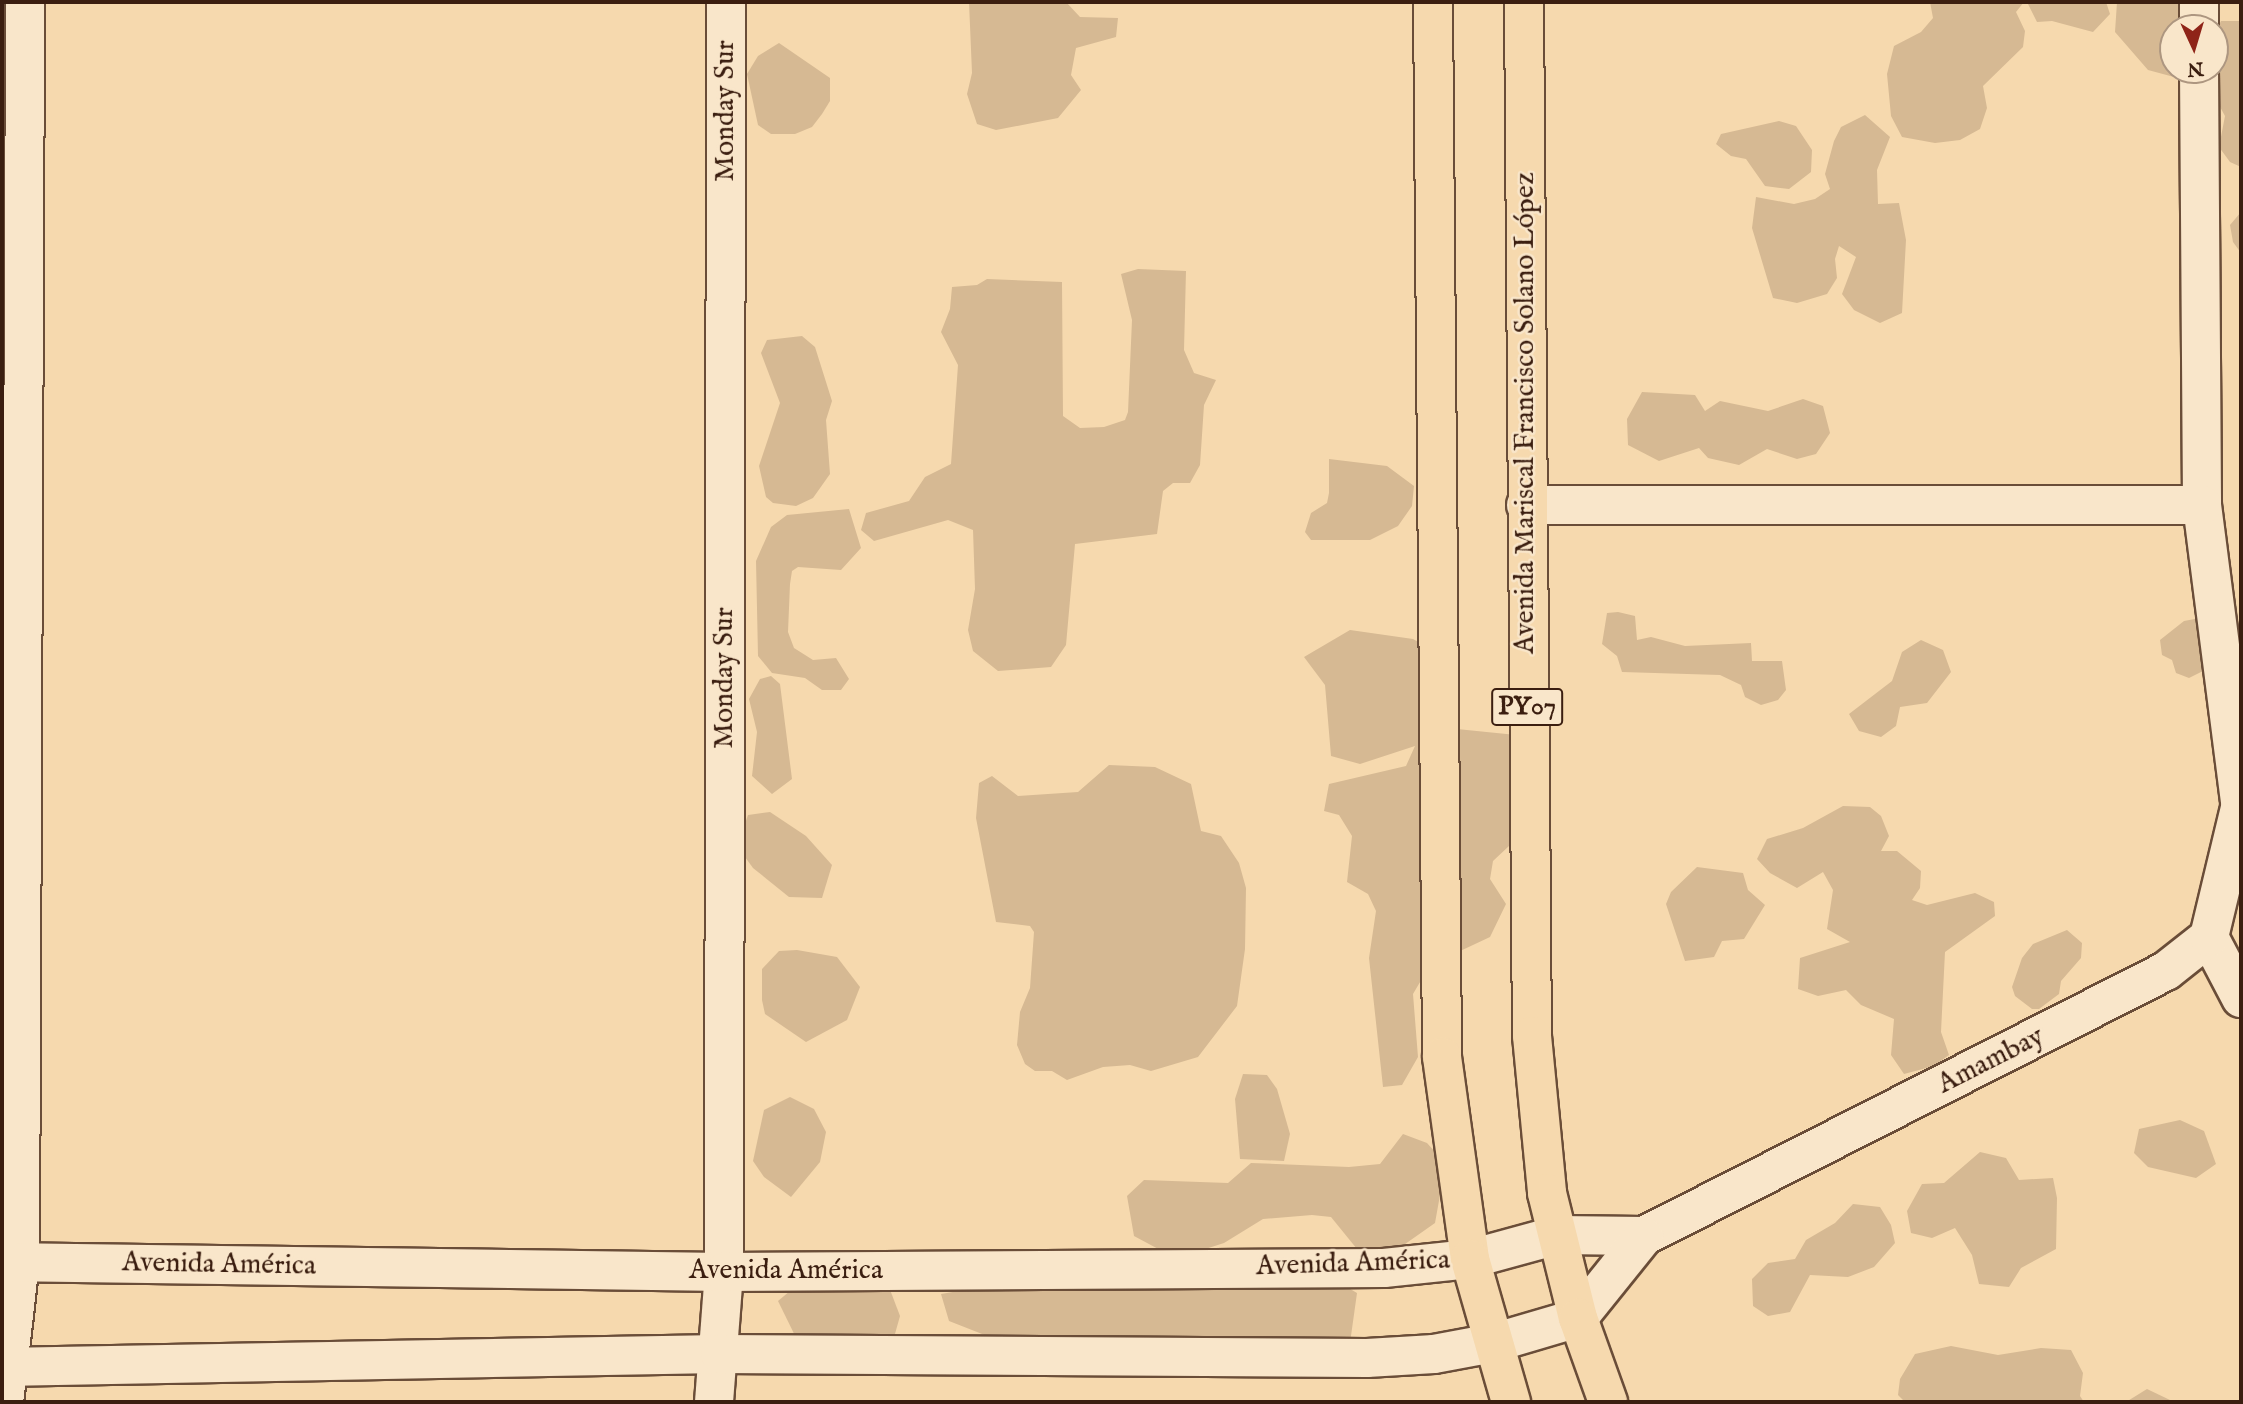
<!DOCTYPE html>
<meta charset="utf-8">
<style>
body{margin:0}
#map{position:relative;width:2243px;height:1404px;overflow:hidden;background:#f6d9ae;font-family:"IM FELL English",serif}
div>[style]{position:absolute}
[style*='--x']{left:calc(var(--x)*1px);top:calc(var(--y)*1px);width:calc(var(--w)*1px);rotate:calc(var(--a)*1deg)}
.green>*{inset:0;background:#d6b993}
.roads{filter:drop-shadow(2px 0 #6a4d38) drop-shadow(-2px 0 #6a4d38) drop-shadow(0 2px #6a4d38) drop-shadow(0 -2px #6a4d38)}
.minor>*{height:38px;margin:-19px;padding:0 19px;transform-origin:19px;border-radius:19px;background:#f9e6ca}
.tertiary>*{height:38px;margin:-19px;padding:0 19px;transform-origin:19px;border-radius:19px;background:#f9e6ca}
.secondary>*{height:38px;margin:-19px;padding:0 19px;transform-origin:19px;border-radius:19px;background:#f9e6ca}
.primary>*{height:38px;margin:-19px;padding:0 19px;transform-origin:19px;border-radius:19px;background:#f6d9ae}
span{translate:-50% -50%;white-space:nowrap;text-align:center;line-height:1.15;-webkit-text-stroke:5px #f9e6ca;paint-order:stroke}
.shield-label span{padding:2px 5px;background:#f9e6ca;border:2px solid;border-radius:5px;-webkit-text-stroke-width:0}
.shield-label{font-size:26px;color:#3b1e10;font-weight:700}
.street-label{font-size:28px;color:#3b1e10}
.frame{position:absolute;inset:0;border:4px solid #3b1e10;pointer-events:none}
.north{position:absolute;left:2159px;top:14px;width:70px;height:70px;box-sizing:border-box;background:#f9e6ca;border:2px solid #ad9680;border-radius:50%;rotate:176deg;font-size:19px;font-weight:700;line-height:28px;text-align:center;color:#3b1e10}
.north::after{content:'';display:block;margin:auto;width:24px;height:32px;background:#8f2418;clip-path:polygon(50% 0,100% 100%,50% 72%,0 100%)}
</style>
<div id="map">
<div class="green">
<i style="clip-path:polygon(969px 2px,1066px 2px,1080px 17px,1118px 18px,1116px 37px,1076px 48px,1071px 75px,1081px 90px,1058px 118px,996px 130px,977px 124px,967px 94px,972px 73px)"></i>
<i style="clip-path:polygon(1930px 2px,2024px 2px,2016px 12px,2025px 31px,2023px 47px,1983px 86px,1987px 108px,1980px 129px,1960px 140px,1935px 143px,1902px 137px,1891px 116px,1887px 74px,1894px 46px,1921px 32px,1933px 18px)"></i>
<i style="clip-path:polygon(2027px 2px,2106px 2px,2110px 14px,2093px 32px,2052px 21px,2037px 22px)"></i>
<i style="clip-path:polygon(2117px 2px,2191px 2px,2188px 28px,2173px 28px,2174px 77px,2148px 70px,2115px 32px)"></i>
<i style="clip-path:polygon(2221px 21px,2241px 21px,2241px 167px,2230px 162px,2219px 147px,2225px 116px,2214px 96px,2215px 33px)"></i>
<i style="clip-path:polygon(779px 43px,830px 78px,830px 101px,822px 114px,812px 127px,795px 134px,771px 134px,758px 125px,747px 74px,758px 56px)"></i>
<i style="clip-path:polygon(1865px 115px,1890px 137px,1877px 170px,1878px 204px,1899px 203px,1906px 240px,1902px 313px,1880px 323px,1854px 310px,1842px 294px,1856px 257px,1839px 246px,1835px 259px,1837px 278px,1827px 294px,1797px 303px,1773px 298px,1752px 228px,1756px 197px,1794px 204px,1815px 199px,1830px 189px,1825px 174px,1834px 141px,1841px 127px)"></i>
<i style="clip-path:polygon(1779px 121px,1796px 126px,1812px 150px,1811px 172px,1789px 189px,1765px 186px,1746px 159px,1731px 156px,1716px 144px,1721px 134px)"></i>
<i style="clip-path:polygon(2241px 212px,2241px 253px,2233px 242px,2230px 225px)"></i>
<i style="clip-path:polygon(1138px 269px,1186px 271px,1184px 350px,1194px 373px,1216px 380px,1204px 405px,1200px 465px,1190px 483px,1173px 483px,1163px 491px,1157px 534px,1075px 544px,1066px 645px,1051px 667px,998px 671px,973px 651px,968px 630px,975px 589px,973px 530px,948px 520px,874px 541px,861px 530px,866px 513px,909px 501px,925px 477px,951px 464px,958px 365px,941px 332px,950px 309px,952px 287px,977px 285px,987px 279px,1062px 282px,1063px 416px,1080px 428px,1104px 427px,1125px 420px,1128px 412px,1132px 320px,1121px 274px)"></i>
<i style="clip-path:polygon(802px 336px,815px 347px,832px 401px,826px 420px,830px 474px,813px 498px,796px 506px,773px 503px,766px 497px,759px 466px,780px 403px,761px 353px,767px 340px)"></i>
<i style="clip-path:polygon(1642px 392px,1695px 395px,1705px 411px,1720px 401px,1768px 411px,1803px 399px,1823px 406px,1830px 433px,1816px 454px,1797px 459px,1767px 449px,1739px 465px,1708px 458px,1699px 448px,1659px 461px,1628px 445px,1627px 419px)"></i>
<i style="clip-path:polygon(1329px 459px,1387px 466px,1414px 486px,1412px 506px,1398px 526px,1370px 540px,1311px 540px,1305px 532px,1311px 513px,1327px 503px,1329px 493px)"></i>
<i style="clip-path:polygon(849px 509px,861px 548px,841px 570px,798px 567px,792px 571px,790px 584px,788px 632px,794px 648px,813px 660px,836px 658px,849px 679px,841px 690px,822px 690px,805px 678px,772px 673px,758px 656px,756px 561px,771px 527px,787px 515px)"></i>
<i style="clip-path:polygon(1618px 612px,1635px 616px,1637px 640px,1651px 637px,1685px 646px,1751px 643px,1752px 661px,1782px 661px,1786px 690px,1778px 700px,1761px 705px,1745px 697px,1741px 685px,1720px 675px,1622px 672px,1617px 656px,1602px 644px,1607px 613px)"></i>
<i style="clip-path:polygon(2200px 618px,2203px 671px,2189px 678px,2176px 673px,2172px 660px,2162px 655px,2160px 640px,2184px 621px)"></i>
<i style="clip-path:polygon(1350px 630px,1413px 639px,1431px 649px,1432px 732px,1419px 743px,1457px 729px,1527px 736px,1551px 782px,1544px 832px,1509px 846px,1493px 861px,1490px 879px,1506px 904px,1490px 937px,1441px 960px,1423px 977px,1413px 994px,1418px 1057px,1402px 1085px,1383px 1087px,1369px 958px,1376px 911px,1368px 894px,1347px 882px,1352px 836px,1339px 815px,1324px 811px,1329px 784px,1406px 766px,1415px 746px,1360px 764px,1331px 756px,1325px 685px,1304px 657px)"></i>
<i style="clip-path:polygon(1921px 640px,1943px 650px,1951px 672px,1927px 703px,1900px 707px,1896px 726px,1881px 737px,1859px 731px,1849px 714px,1892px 681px,1902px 652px)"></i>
<i style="clip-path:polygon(771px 676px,780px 684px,792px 779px,772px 794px,752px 776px,757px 732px,749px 699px,760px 679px)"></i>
<i style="clip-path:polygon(1109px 765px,1155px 767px,1191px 784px,1201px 831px,1221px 836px,1239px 863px,1246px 888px,1245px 949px,1237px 1006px,1198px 1057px,1151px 1071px,1130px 1065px,1103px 1067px,1067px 1080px,1052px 1071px,1035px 1071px,1025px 1064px,1017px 1045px,1020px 1012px,1030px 988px,1034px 932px,1030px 926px,996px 922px,976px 818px,979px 783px,992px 776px,1018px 796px,1078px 792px)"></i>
<i style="clip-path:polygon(1843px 806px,1870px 807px,1881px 816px,1889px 836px,1881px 851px,1897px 851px,1921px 871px,1920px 888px,1912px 900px,1927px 905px,1975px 893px,1994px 902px,1995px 916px,1945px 952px,1941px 1032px,1949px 1055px,1934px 1066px,1904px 1074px,1891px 1055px,1894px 1019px,1861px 1005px,1846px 990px,1818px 996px,1798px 989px,1800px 958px,1850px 942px,1827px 929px,1833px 890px,1823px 872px,1797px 888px,1770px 873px,1757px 859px,1767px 839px,1803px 828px)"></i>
<i style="clip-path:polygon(770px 812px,806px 836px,832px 865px,822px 898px,789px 897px,753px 868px,737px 846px,748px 815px)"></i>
<i style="clip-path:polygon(1697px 867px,1743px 873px,1748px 890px,1765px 905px,1744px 939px,1722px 941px,1714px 957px,1685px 961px,1666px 904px,1671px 892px)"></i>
<i style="clip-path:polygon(2067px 930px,2082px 943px,2081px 958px,2061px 981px,2059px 994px,2039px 1009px,2032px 1009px,2015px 996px,2012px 987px,2022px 958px,2033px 944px)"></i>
<i style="clip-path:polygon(797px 950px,837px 957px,860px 987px,847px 1020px,806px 1042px,765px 1014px,762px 1000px,762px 969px,779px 951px)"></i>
<i style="clip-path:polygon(1243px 1074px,1267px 1075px,1277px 1089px,1290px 1134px,1284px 1161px,1240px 1159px,1235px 1099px)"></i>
<i style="clip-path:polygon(790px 1097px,814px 1109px,826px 1132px,820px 1162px,791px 1197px,764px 1177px,753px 1161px,764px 1110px)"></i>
<i style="clip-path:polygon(2180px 1120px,2204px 1131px,2216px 1164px,2196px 1178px,2148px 1167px,2134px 1153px,2139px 1129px)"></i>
<i style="clip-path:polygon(1403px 1134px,1427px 1143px,1436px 1153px,1440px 1195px,1435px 1223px,1398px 1249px,1357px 1249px,1331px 1217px,1312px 1215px,1263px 1219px,1224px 1243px,1196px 1252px,1162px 1251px,1134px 1236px,1127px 1196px,1144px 1180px,1228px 1183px,1251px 1163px,1349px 1167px,1380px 1164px)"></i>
<i style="clip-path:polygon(1980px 1152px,2006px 1158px,2019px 1180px,2053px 1178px,2057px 1198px,2056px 1249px,2021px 1268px,2009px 1287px,1979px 1284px,1972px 1255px,1955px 1228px,1932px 1238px,1911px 1233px,1907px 1211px,1922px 1184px,1944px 1183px)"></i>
<i style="clip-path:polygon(1853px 1204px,1880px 1207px,1891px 1225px,1895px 1243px,1874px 1267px,1848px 1277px,1810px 1275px,1790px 1312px,1768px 1316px,1753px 1306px,1752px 1279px,1768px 1263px,1795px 1259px,1806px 1240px,1835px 1223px)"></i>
<i style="clip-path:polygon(1225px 1274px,1340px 1283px,1357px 1293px,1350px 1343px,1000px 1341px,949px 1321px,941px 1294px,976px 1288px,1139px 1282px,1154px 1290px)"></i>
<i style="clip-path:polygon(808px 1276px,889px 1287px,900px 1316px,891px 1348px,804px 1354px,778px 1301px)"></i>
<i style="clip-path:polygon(1951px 1346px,1998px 1355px,2041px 1348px,2071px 1350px,2083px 1373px,2080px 1396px,2084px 1402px,1905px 1402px,1898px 1395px,1900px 1379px,1915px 1354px)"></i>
<i style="clip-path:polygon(2147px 1389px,2170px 1400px,2170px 1402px,2126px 1402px)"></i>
</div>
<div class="roads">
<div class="minor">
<i style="--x:2199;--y:2;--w:26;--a:90"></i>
<i style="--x:2199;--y:70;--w:435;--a:89.6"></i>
<i style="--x:2202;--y:505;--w:305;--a:82.7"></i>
<i style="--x:1526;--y:505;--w:676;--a:0"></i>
<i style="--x:2209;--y:937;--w:69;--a:62.3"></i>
<i style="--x:4;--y:1402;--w:141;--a:-83.5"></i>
<i style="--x:20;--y:1262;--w:1260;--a:-89.77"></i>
<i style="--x:714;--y:1402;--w:130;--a:-85.6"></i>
<i style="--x:724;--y:1272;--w:1270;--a:-89.91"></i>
</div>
<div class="tertiary">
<i style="--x:1644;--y:1236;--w:585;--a:-26.92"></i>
<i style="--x:2166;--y:971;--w:55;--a:-38.3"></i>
<i style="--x:2209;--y:937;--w:137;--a:-76.5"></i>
</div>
<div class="secondary">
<i style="--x:2;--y:1262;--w:722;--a:0.79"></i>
<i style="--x:724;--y:1272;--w:660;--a:-0.35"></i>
<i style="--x:1384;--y:1268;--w:86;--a:-6"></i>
<i style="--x:1470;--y:1259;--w:91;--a:-15.3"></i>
<i style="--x:1558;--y:1235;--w:86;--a:0.7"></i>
<i style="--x:2;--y:1367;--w:718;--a:-1.04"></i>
<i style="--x:720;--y:1354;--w:647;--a:0.35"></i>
<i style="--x:1367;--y:1358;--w:67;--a:-3.4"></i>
<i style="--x:1434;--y:1354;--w:60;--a:-10.6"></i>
<i style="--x:1493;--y:1343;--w:89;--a:-16.4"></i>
<i style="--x:1578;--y:1318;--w:105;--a:-51.2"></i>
</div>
<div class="primary">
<i style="--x:1433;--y:2;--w:1055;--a:89.51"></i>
<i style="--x:1442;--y:1057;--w:204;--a:82.1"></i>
<i style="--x:1470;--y:1259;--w:149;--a:74"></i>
<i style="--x:1524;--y:2;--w:1034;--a:89.56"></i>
<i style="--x:1532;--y:1036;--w:158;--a:84.5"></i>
<i style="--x:1547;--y:1193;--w:129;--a:76.1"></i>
<i style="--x:1578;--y:1318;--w:89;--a:70.3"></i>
</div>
</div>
<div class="shield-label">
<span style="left:1527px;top:707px">PY07</span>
</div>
<div class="street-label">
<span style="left:726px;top:111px;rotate:-90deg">Monday Sur</span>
<span style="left:1526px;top:413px;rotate:-90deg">Avenida Mariscal Francisco Solano López</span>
<span style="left:725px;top:678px;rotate:-90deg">Monday Sur</span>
<span style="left:1991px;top:1061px;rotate:-27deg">Amambay</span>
<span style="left:1353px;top:1264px;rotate:-2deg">Avenida América</span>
<span style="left:219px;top:1265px;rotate:1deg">Avenida América</span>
<span style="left:786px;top:1271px">Avenida América</span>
</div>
<div class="frame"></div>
<div class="north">N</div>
</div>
